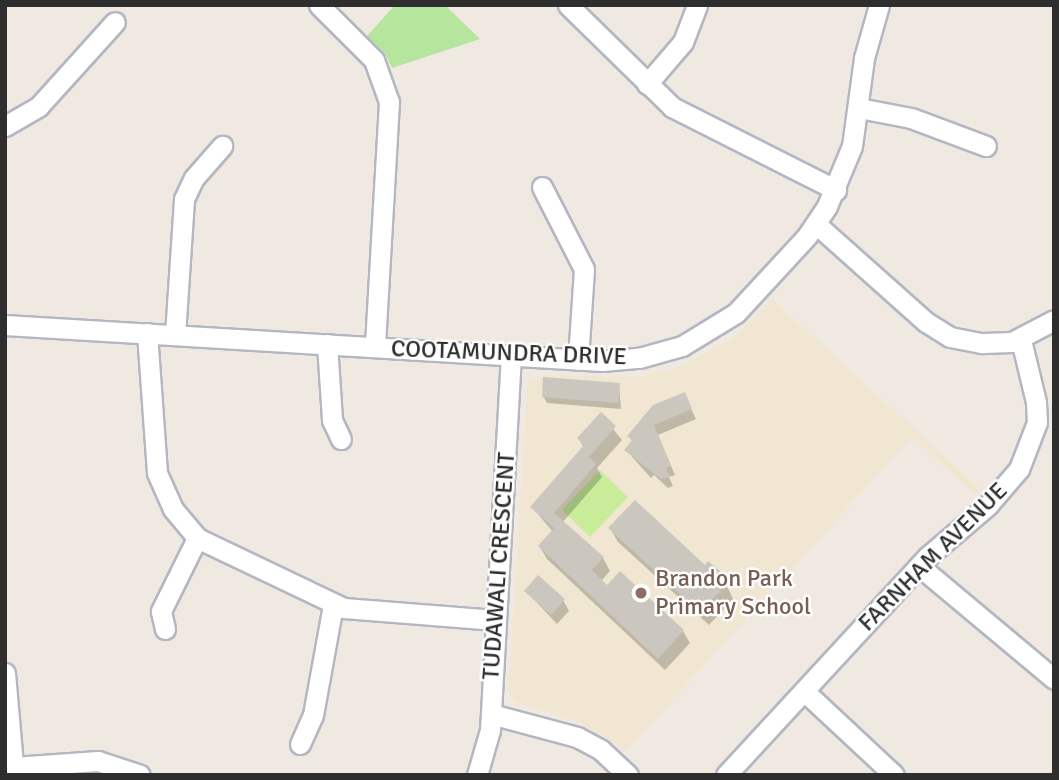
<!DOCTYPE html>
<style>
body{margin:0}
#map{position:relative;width:1059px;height:780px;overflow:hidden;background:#efe9e1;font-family:Signika,sans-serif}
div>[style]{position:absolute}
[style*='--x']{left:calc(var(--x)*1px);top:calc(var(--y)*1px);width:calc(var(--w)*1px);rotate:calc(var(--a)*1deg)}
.education>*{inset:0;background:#f0e6d1}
.green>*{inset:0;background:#b6e59e}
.pitch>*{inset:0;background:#c9ec9a}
.shadow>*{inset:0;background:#0003}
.building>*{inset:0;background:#cbc7bf}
.roads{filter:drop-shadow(2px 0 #b4b7c1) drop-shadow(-2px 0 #b4b7c1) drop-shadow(0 2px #b4b7c1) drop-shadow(0 -2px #b4b7c1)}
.minor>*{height:19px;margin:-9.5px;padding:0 9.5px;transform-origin:9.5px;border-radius:9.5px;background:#fff}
.dots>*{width:19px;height:19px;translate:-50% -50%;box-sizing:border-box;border:4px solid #fff;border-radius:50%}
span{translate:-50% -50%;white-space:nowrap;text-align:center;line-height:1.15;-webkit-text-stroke:5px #fff;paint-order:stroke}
.street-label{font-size:24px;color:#2e2e2e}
.education-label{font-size:24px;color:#785e54}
.left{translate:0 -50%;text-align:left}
.frame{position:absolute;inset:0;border:7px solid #2e2e2e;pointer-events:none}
</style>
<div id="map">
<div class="education">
<i style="clip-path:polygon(773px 300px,980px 489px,975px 495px,912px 437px,626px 751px,581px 723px,515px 702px,508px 692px,528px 381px,542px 375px,639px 377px,682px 366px,733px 338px)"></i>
</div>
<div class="green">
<i style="clip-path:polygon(395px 5px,445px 5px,480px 39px,392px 68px,385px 53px,367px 36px)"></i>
</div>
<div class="pitch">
<i style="clip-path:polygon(600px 470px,628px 497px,590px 537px,562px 510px)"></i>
</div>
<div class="shadow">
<i style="clip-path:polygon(619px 385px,621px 409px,547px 403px,543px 396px)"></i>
<i style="clip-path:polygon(684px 394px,696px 419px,658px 435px,675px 475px,669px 477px,673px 486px,668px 488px,654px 475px,651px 478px,626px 450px,633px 442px,629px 436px)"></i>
<i style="clip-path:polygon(601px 414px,622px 440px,597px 468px,602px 477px,562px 523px,603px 558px,610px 571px,601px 581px,607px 587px,683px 631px,690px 643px,665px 670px,547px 559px,540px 547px,553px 532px,532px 507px,584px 448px,579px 439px)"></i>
<i style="clip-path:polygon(610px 528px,723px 577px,733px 599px,709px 625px,618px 542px)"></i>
<i style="clip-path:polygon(526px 591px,563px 600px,569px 611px,557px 624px)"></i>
</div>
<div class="building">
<i style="clip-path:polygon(543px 377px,620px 383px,618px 403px,542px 397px)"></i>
<i style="clip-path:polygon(685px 392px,692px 409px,654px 425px,671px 466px,666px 468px,670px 477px,661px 479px,624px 450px,632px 440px,627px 436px,653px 405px)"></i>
<i style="clip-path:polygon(601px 412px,616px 426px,589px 457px,596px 464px,554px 513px,604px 557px,592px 570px,607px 585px,620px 571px,684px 630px,658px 659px,538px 546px,554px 528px,530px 507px,584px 445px,577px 438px)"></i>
<i style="clip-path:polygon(635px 500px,705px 565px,708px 561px,725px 575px,721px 579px,726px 585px,700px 612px,608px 528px)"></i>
<i style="clip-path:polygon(538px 575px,565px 599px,551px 615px,524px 591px)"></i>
</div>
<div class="roads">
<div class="minor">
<i style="--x:319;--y:5;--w:78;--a:45"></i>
<i style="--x:374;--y:60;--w:45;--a:70.3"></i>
<i style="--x:389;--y:102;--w:245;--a:93.3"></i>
<i style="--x:568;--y:5;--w:146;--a:44.4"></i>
<i style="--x:672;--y:107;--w:184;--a:26.8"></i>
<i style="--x:647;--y:84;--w:55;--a:-49.4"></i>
<i style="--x:683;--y:42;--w:40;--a:-69"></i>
<i style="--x:859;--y:108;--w:53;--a:10.9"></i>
<i style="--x:911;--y:118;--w:80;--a:20.5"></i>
<i style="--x:5;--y:126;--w:39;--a:-30"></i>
<i style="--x:39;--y:106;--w:113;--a:-47.9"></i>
<i style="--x:542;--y:187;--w:92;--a:62.9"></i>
<i style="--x:584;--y:269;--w:91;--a:93.8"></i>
<i style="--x:816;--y:224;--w:147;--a:41.7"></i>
<i style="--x:926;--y:322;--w:28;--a:32"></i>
<i style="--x:950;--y:337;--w:33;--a:11"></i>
<i style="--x:982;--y:343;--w:30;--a:-2"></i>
<i style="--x:1012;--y:342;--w:47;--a:-27.6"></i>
<i style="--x:5;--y:325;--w:598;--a:3.45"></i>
<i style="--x:602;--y:361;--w:37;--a:-5"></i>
<i style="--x:639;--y:358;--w:45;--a:-15.6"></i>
<i style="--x:682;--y:346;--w:63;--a:-31.4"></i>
<i style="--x:736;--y:313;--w:105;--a:-47.3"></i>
<i style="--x:807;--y:236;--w:36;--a:-56"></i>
<i style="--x:827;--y:206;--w:65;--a:-67.4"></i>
<i style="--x:852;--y:146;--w:89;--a:-82.2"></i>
<i style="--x:864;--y:58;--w:55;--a:-74.2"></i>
<i style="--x:147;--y:333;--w:140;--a:85.9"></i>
<i style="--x:157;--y:473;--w:39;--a:66"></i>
<i style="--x:173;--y:509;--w:38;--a:50"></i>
<i style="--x:197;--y:538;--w:163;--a:25.5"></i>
<i style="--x:344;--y:608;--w:152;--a:4.5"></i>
<i style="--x:175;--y:335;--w:136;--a:-86.2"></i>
<i style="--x:184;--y:199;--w:23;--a:-65"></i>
<i style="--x:194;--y:178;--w:43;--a:-48.8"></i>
<i style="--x:327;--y:344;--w:76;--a:86.2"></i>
<i style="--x:332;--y:420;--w:21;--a:65"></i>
<i style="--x:919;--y:566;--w:176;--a:39.9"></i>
<i style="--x:165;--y:629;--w:18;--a:-103"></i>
<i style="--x:161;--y:611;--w:81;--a:-63.7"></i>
<i style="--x:5;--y:673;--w:102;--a:85"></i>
<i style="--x:804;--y:691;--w:123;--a:43"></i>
<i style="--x:491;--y:714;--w:89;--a:15"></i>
<i style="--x:577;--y:737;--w:27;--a:28"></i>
<i style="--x:601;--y:750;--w:37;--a:43"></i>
<i style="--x:300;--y:744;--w:32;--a:-66"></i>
<i style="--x:313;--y:715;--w:112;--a:-79.7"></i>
<i style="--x:13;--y:767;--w:85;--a:-4"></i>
<i style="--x:98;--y:761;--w:44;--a:18.4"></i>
<i style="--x:477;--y:775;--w:47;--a:-73.9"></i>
<i style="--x:490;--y:730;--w:375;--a:-86.8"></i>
<i style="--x:726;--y:775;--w:297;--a:-47.3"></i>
<i style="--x:927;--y:557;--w:80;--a:-40.4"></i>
<i style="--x:988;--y:505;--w:48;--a:-49.3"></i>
<i style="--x:1019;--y:469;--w:50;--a:-69"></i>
<i style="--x:1037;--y:422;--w:20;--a:-93"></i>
<i style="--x:1036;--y:402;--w:64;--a:-103.6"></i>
</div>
</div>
<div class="dots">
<i style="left:641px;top:593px;background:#8d6e63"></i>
</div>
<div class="street-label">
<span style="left:509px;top:353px;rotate:2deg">COOTAMUNDRA DRIVE</span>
<span style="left:933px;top:557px;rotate:-45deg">FARNHAM AVENUE</span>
<span style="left:499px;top:566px;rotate:-86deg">TUDAWALI CRESCENT</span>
</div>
<div class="education-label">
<span class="left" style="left:655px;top:593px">Brandon Park<br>Primary School</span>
</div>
<div class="frame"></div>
</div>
